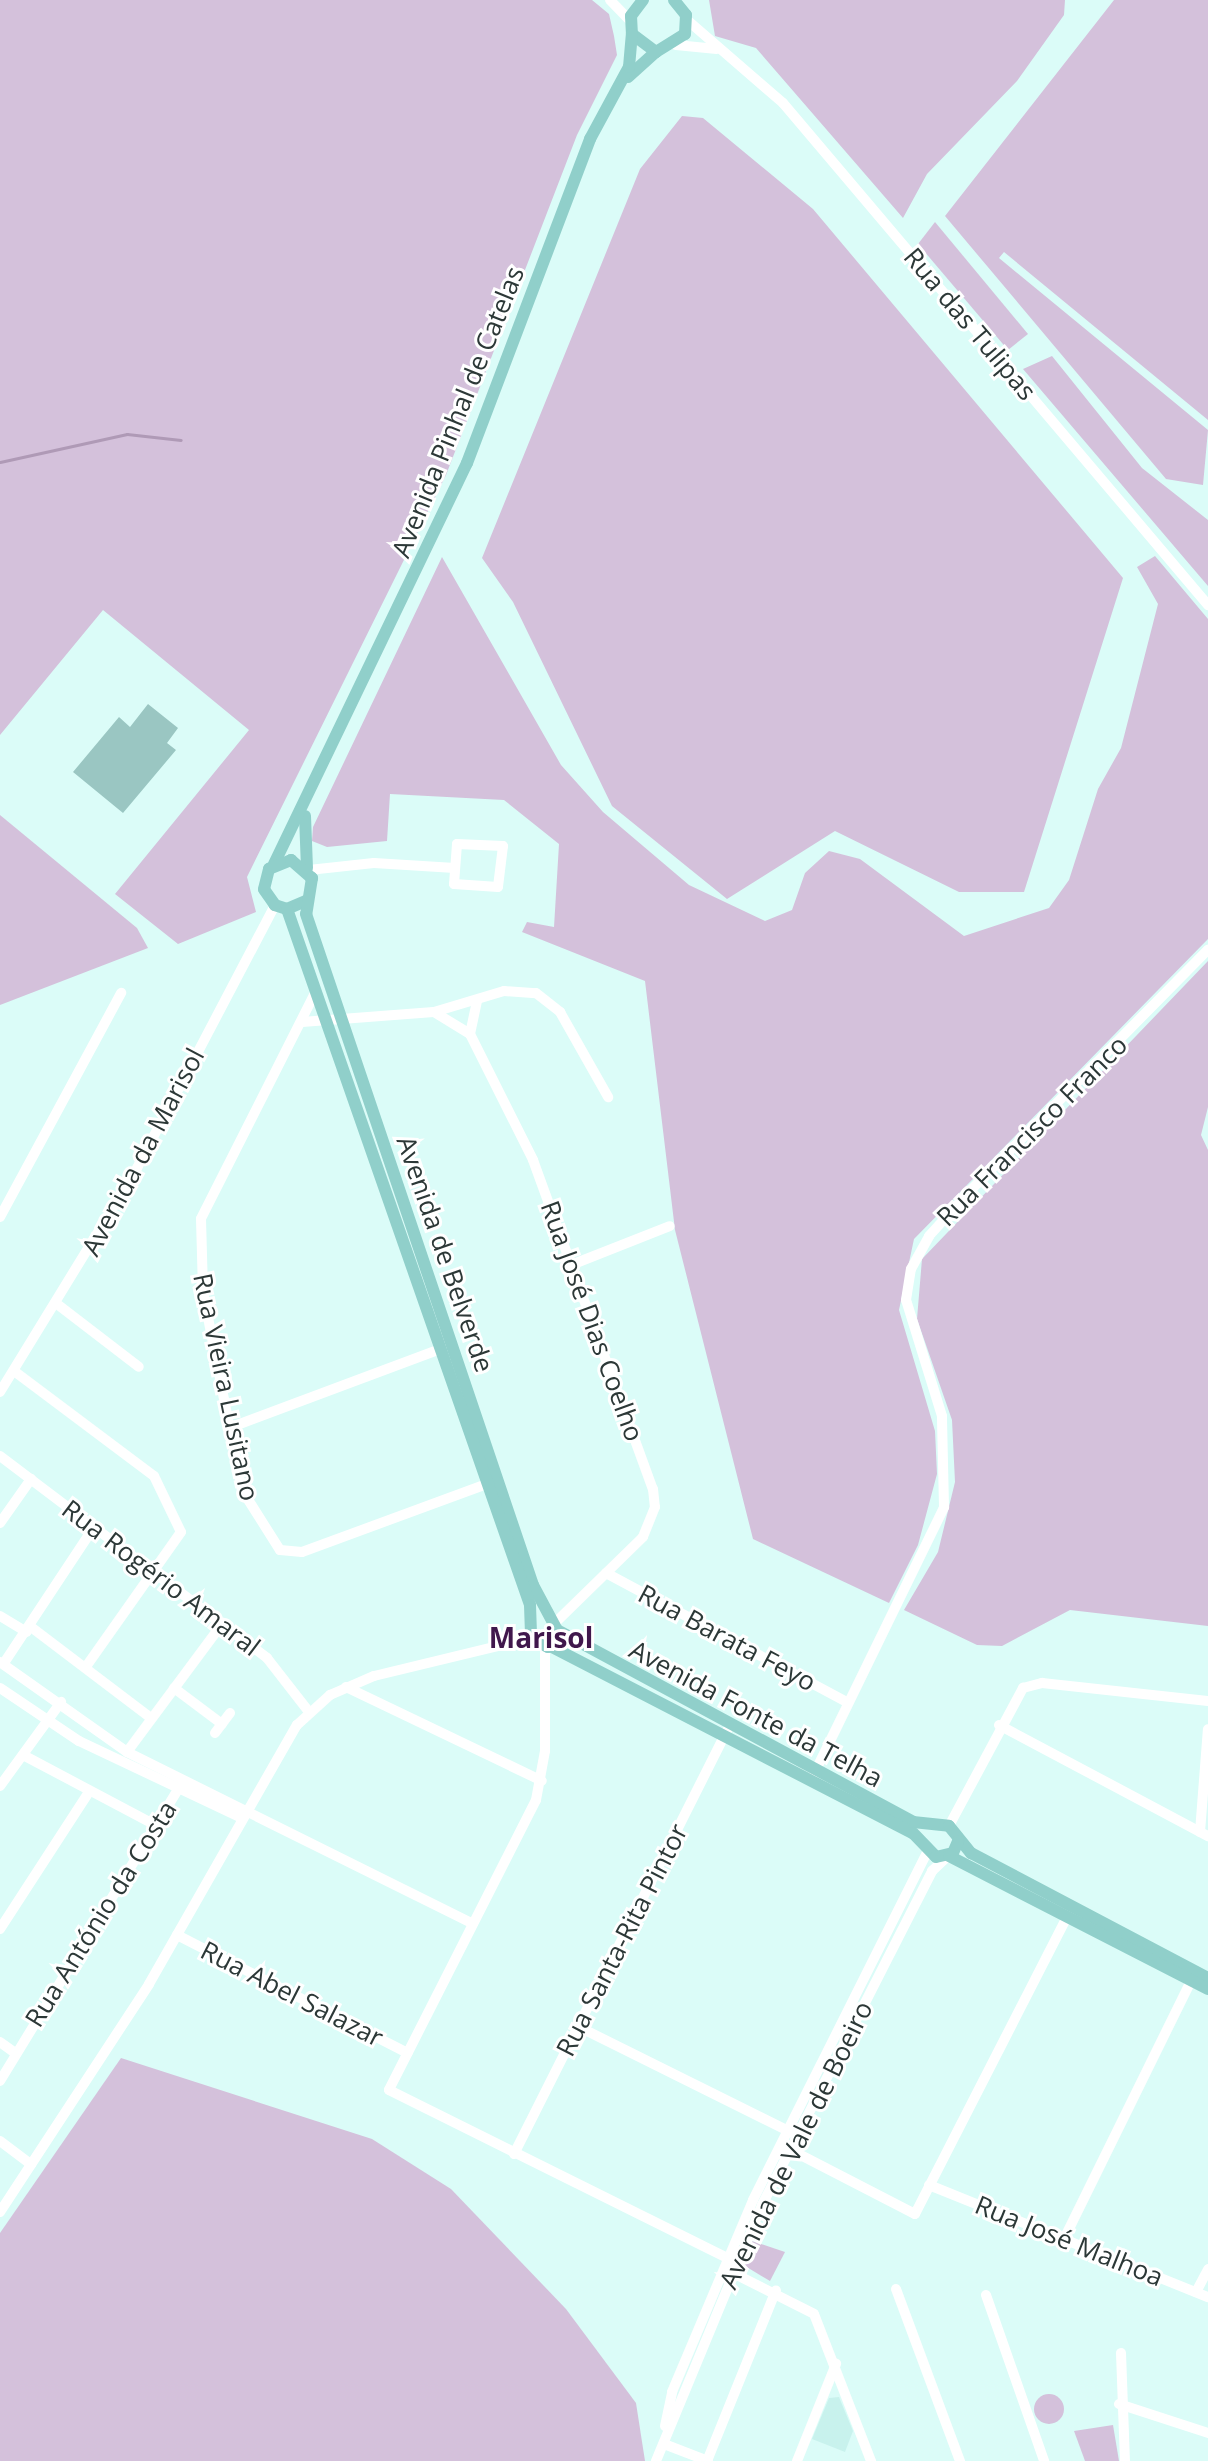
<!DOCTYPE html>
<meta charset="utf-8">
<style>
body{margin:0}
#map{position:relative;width:1208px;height:2461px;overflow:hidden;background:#dbfcf8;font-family:"Open Sans",sans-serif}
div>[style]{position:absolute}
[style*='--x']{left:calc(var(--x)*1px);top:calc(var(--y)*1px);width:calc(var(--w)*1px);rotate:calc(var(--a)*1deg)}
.built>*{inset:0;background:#c8f2ed}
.green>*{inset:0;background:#d4c1db}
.round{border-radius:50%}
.stream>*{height:3px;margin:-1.5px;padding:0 1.5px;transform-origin:1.5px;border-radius:1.5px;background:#af9ab6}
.building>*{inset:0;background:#9ac6c2}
.minor>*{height:10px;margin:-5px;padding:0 5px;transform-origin:5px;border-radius:5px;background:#fff}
.major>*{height:12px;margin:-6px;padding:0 6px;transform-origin:6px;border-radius:6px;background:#90cfca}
span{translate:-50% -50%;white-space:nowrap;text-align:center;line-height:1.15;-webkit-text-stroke:6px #fff;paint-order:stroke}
.street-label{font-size:26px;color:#2c3837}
.neighbourhood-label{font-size:28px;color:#40174c;font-weight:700}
</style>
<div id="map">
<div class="built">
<i style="clip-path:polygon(839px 2397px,853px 2431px,845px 2452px,812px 2439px,829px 2398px)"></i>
</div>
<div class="green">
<i style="clip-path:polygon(0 0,592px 0,609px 14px,614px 36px,617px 55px,577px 135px,446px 475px,247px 877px,256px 912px,178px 944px,115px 894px,249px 730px,103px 610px,0 735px)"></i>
<i style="clip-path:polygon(709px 0,1065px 0,1064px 15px,1017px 81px,927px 174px,903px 218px,756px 48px,715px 36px)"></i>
<i style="clip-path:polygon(1114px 0,1208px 0,1208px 420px,1004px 252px,999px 258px,1208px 430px,1203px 485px,1166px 479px,945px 216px)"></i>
<i style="clip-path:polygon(682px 116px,703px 118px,813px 209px,1123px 578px,1024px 892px,959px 892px,835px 831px,727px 899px,612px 806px,513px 602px,482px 558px,640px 169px)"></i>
<i style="clip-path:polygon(935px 222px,1028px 334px,1008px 350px,918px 244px)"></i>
<i style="clip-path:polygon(1052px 356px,1142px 468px,1208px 520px,1208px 586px,1023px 369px)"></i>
<i style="clip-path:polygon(1155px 556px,1208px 619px,1208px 939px,914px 1239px,899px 1310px,935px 1431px,937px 1474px,918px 1545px,889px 1603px,753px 1539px,675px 1230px,645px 981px,522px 932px,527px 922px,554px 927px,559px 844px,504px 800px,390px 794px,387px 841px,327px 847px,312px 841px,313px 827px,442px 557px,561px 765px,603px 812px,689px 885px,765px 921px,792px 910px,805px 873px,829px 851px,860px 859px,964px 936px,1049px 908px,1069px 880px,1098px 789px,1121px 748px,1158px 604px,1137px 567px)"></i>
<i style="clip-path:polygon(0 815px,137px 928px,148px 948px,0 1005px)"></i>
<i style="clip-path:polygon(1208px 961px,1208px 1107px,1201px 1135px,1208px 1150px,1208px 1626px,1070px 1610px,1002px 1646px,977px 1645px,904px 1610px,938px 1552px,955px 1482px,952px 1420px,917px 1319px,922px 1259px)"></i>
<i style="clip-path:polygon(121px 2058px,372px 2139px,451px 2189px,566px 2309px,636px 2403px,645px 2461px,0 2461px,0 2233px)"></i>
<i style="clip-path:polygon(752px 2241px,785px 2252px,770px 2281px,745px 2266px)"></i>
<i class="round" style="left:1034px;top:2394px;width:30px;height:30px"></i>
<i style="clip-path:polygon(1113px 2425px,1119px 2461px,1085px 2461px,1074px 2431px)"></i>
</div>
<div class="stream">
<i style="--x:0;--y:462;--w:130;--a:-12.4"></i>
<i style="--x:127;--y:434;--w:54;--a:6.3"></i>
</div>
<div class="building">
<i style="clip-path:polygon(148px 704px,178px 728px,167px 743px,176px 750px,123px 813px,73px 772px,119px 717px,130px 727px)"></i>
</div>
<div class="minor">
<i style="--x:610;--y:0;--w:30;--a:46"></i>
<i style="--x:686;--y:19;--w:128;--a:40.9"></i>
<i style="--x:783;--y:103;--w:658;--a:49.75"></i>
<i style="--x:676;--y:45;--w:41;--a:5.6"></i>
<i style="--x:457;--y:844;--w:46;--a:2.5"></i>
<i style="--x:503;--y:846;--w:41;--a:97"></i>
<i style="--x:498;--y:887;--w:44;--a:-176.1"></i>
<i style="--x:454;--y:884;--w:40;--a:-85.7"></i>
<i style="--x:309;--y:870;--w:65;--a:-6.1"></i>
<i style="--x:374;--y:863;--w:81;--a:3.5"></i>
<i style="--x:316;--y:991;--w:255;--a:116.8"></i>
<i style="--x:201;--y:1219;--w:73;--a:88.4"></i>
<i style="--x:203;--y:1292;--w:202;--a:78.9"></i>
<i style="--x:242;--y:1490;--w:71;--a:57.7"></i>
<i style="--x:280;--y:1550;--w:22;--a:5"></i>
<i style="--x:302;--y:1552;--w:202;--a:-20.2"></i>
<i style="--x:434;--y:1012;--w:42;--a:31.4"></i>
<i style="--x:470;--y:1034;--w:141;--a:63.4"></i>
<i style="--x:533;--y:1160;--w:350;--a:70"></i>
<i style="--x:653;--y:1489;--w:18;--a:84"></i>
<i style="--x:655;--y:1507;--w:32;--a:112"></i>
<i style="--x:643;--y:1537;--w:124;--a:135.7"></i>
<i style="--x:302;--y:1022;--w:132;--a:-4.3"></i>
<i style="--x:434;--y:1012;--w:73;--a:-16.7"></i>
<i style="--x:504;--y:991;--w:32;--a:4"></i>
<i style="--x:536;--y:993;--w:31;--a:38"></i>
<i style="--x:560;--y:1012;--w:98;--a:60.5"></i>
<i style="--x:470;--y:1034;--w:35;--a:-78"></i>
<i style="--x:0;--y:1217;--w:255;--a:-61.6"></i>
<i style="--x:571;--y:1265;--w:106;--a:-21.5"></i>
<i style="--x:57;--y:1304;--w:103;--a:37.5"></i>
<i style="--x:14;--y:1371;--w:175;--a:36.9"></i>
<i style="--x:154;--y:1476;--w:62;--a:64.3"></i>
<i style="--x:181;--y:1532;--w:166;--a:125.2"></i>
<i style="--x:0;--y:1392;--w:263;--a:-58.5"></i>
<i style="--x:137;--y:1168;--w:297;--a:-62.3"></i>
<i style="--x:229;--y:1428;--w:225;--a:-20.5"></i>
<i style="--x:0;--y:1456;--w:335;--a:37.1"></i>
<i style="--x:267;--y:1658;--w:68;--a:52.1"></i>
<i style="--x:0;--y:1523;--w:54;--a:-54.8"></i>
<i style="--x:606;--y:1573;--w:275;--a:28.2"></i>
<i style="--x:0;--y:1616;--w:31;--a:31"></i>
<i style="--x:31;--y:1627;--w:151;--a:37.2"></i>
<i style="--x:545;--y:1647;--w:104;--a:90"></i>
<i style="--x:545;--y:1751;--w:50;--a:100.4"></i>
<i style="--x:536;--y:1800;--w:325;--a:116.9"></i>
<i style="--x:389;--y:2090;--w:389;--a:26.4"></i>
<i style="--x:0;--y:1662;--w:156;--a:35.3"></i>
<i style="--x:127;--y:1752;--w:386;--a:26.4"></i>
<i style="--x:4;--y:1663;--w:163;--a:-56.5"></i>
<i style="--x:346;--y:1687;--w:217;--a:25.6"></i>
<i style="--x:0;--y:1688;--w:95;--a:33.9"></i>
<i style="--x:79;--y:1741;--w:180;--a:25.3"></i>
<i style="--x:174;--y:1688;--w:60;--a:36.9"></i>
<i style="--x:999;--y:1725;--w:237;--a:28"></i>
<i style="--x:215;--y:1733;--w:25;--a:-53"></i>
<i style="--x:127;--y:1752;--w:159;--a:-53.4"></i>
<i style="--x:23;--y:1755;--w:152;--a:27.9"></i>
<i style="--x:814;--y:1774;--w:297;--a:-64"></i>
<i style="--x:944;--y:1507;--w:91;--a:-91.3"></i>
<i style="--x:942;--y:1416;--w:121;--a:-107.2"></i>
<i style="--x:906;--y:1300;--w:31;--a:-81"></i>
<i style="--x:911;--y:1269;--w:38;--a:-61"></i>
<i style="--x:929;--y:1236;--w:58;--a:-47.8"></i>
<i style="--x:968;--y:1193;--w:342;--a:-45.4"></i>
<i style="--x:0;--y:1786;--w:104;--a:-54"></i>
<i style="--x:949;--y:1826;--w:157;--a:-61.8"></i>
<i style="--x:1023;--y:1688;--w:20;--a:-15"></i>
<i style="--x:1042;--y:1683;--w:167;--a:6.2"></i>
<i style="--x:1200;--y:1832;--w:103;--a:-85.6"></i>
<i style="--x:0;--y:1929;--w:160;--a:-57"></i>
<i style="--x:177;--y:1935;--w:259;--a:27.1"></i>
<i style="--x:579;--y:2027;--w:239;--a:26.4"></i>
<i style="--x:0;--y:2042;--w:19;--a:36"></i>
<i style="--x:0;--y:2081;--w:342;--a:-58.6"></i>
<i style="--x:0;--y:2141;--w:39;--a:37"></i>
<i style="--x:787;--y:2148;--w:144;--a:27.3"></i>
<i style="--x:915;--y:2214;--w:340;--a:-62.9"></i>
<i style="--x:514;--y:2154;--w:474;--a:-63.3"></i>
<i style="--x:929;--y:2185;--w:301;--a:21.9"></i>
<i style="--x:0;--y:2212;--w:272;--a:-56.8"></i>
<i style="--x:149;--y:1984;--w:298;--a:-60.3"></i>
<i style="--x:297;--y:1725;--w:45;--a:-42.3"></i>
<i style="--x:330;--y:1695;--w:48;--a:-23.4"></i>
<i style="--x:374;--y:1676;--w:162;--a:-13.6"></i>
<i style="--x:1064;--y:2239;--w:294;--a:-63.8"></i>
<i style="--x:729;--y:2271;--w:95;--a:26.8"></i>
<i style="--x:814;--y:2314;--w:158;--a:68.8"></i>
<i style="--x:896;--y:2289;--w:184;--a:69.6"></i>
<i style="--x:1196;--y:2292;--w:26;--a:-62"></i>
<i style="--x:986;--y:2295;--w:176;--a:70.7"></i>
<i style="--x:1121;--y:2353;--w:108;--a:87.9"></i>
<i style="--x:1119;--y:2404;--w:94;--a:18"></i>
<i style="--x:665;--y:2426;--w:35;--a:-78"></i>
<i style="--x:672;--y:2392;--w:208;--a:-67.1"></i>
<i style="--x:753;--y:2200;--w:391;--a:-63.4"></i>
<i style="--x:664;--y:2444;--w:47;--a:21.1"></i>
<i style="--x:656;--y:2461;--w:277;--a:-67.5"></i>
<i style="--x:762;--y:2205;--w:375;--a:-63"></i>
<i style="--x:932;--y:1871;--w:21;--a:-43"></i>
<i style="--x:707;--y:2461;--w:184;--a:-68"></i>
<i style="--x:797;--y:2461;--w:105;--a:-68.1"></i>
</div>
<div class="major">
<i style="--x:643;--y:0;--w:20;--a:127"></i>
<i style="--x:631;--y:16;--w:18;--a:87"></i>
<i style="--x:632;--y:34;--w:30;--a:37"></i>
<i style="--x:656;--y:52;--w:34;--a:-32"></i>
<i style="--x:685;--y:34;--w:19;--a:-87"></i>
<i style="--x:686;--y:15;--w:19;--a:-129"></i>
<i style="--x:628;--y:77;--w:38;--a:-42"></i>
<i style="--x:305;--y:816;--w:52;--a:87.8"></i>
<i style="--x:274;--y:864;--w:445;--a:-64.3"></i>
<i style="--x:467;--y:463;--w:347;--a:-69.2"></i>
<i style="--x:590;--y:139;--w:82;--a:-61.6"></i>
<i style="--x:629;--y:67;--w:33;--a:-85"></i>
<i style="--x:308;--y:900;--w:23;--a:157"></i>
<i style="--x:287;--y:909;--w:13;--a:-162"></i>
<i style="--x:275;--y:905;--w:19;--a:-125"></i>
<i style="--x:264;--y:889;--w:21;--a:-76"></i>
<i style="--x:269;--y:869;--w:24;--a:-22"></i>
<i style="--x:291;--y:860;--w:28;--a:41"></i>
<i style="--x:312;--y:878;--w:36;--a:99"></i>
<i style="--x:306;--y:914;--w:708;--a:71.31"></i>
<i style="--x:533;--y:1585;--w:51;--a:61.9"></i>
<i style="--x:557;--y:1630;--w:404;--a:28.3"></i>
<i style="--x:913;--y:1822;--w:36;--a:6"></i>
<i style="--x:949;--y:1826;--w:35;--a:51"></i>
<i style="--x:971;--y:1853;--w:268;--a:27.8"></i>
<i style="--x:287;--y:909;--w:737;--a:70.75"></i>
<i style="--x:530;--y:1605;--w:33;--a:88"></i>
<i style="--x:531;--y:1638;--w:19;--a:28"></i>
<i style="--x:548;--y:1647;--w:19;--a:-62"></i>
<i style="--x:550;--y:1646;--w:408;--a:27.3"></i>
<i style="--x:913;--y:1833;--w:33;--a:46"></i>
<i style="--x:936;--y:1857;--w:17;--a:-13"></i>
<i style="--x:953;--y:1853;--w:13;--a:-67"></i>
<i style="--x:949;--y:1856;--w:291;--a:27.2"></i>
</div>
<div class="street-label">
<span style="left:970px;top:324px;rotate:50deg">Rua das Tulipas</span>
<span style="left:458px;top:412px;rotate:-68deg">Avenida Pinhal de Catelas</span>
<span style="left:1032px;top:1131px;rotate:-45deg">Rua Francisco Franco</span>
<span style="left:143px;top:1152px;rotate:-62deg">Avenida da Marisol</span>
<span style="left:445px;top:1254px;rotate:71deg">Avenida de Belverde</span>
<span style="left:592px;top:1321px;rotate:70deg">Rua José Dias Coelho</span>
<span style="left:226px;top:1387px;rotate:78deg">Rua Vieira Lusitano</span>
<span style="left:161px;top:1578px;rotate:37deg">Rua Rogério Amaral</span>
<span style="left:727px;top:1638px;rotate:28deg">Rua Barata Feyo</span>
<span style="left:756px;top:1714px;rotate:28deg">Avenida Fonte da Telha</span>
<span style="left:101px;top:1914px;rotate:-58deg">Rua António da Costa</span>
<span style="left:622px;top:1940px;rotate:-63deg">Rua Santa-Rita Pintor</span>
<span style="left:292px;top:1994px;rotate:27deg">Rua Abel Salazar</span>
<span style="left:796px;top:2145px;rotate:-64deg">Avenida de Vale de Boeiro</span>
<span style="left:1069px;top:2241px;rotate:22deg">Rua José Malhoa</span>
</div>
<div class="neighbourhood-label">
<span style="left:541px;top:1637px">Marisol</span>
</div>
</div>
